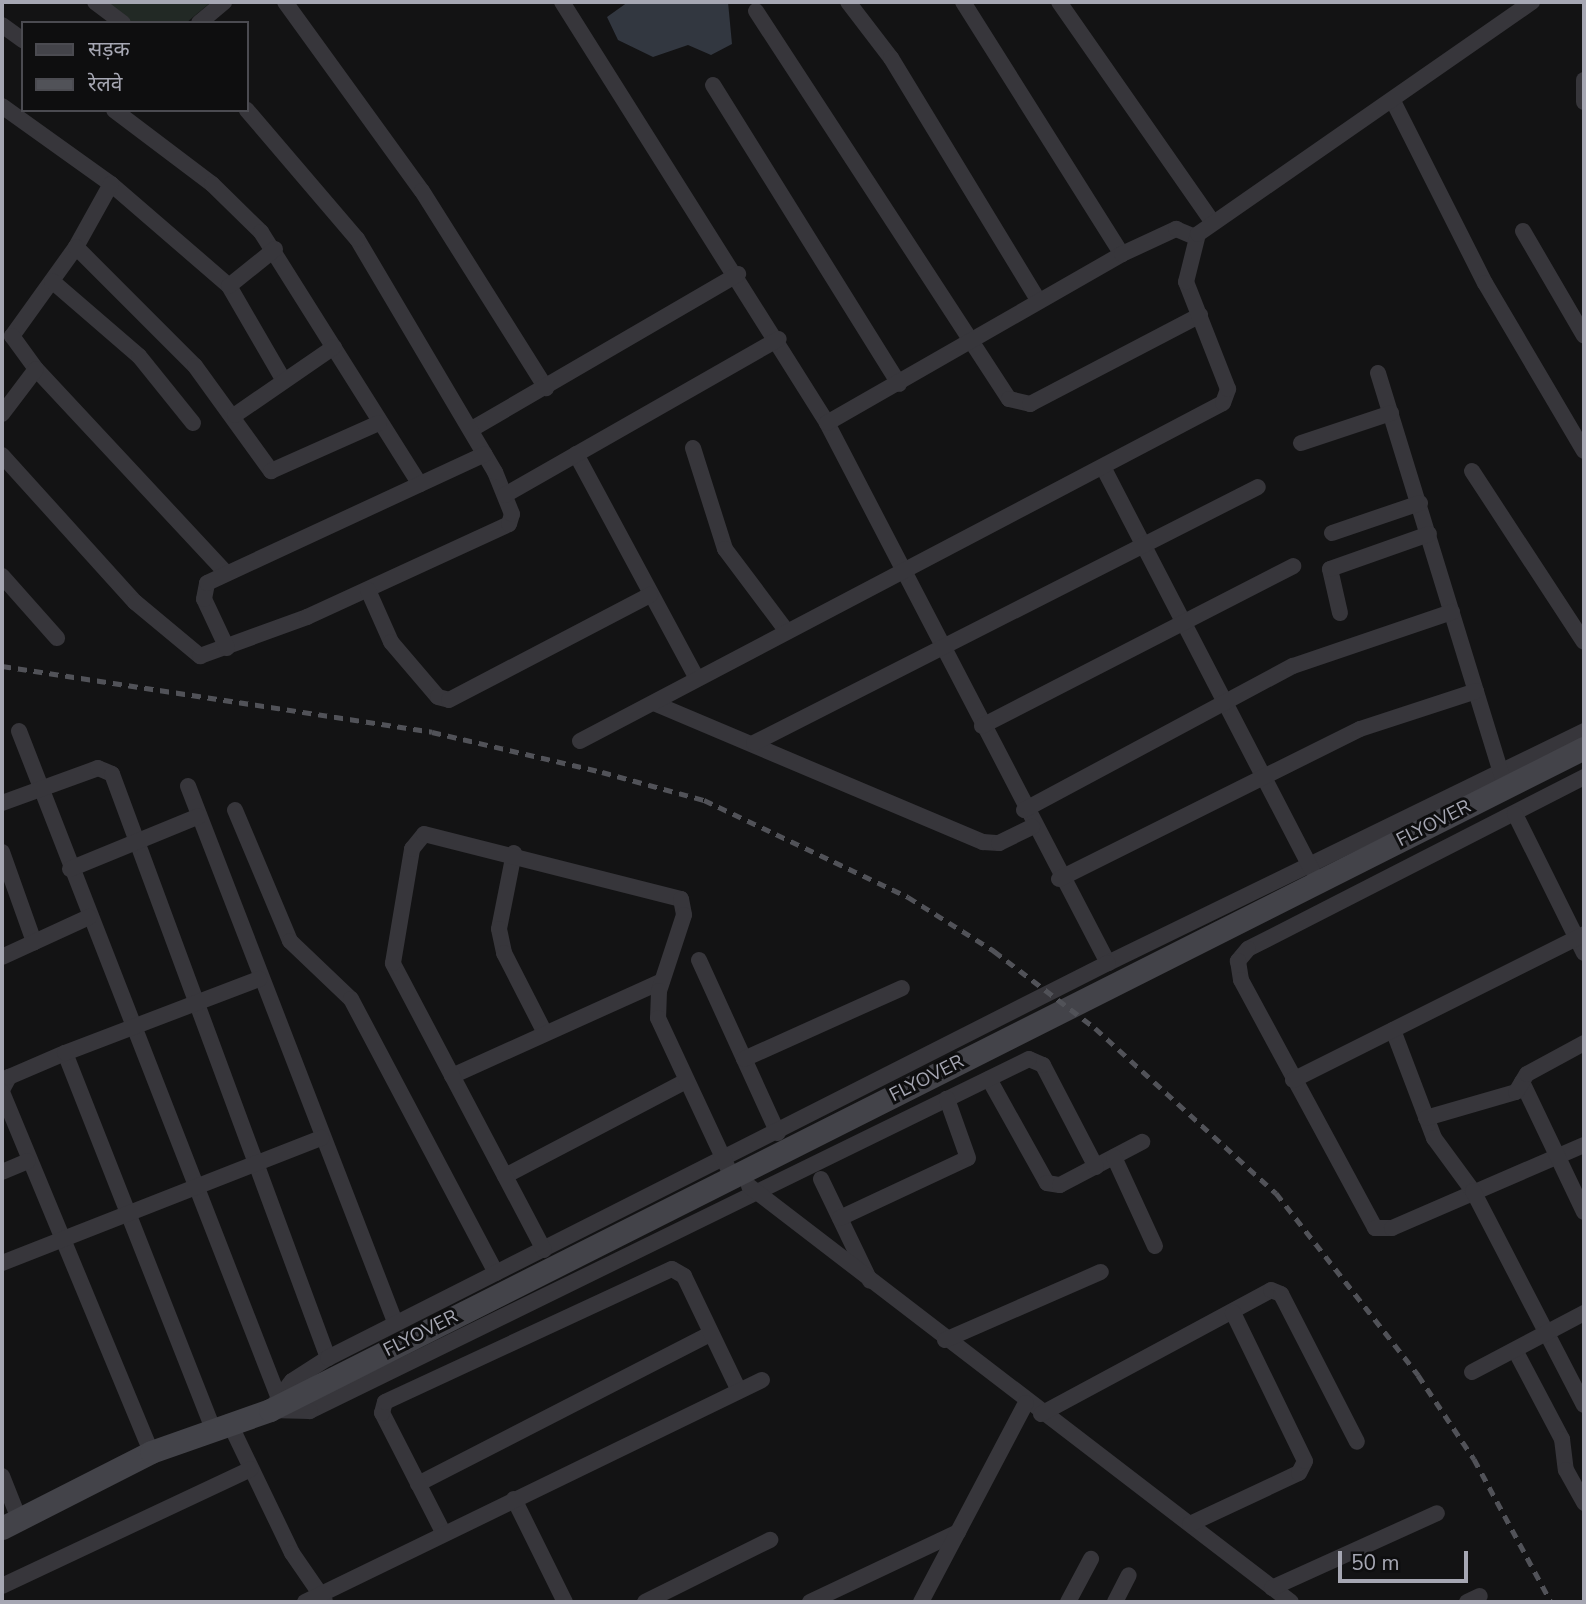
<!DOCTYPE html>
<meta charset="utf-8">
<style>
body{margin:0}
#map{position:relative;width:1586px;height:1604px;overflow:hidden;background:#131314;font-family:"Nunito Sans","Noto Sans Devanagari",sans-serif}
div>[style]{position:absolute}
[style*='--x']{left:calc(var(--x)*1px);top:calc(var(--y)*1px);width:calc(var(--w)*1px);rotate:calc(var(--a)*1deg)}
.green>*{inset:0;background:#222925}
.water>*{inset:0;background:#323740}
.minor>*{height:16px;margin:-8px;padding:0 8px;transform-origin:8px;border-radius:8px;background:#37363b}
.secondary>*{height:23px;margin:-11.5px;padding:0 11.5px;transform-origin:11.5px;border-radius:11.5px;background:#434349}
.rail>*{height:5px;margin-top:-2.5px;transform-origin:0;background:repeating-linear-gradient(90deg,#515258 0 9px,transparent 0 16px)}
span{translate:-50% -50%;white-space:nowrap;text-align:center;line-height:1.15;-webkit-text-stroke:6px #0e0e0f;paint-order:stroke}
.street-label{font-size:19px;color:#a6a7b3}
.frame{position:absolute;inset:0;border:4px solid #a6a7b3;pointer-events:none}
.legend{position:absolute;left:21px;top:21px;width:228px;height:91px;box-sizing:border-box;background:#0e0e0f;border:2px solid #4b4b51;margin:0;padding:9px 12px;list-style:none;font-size:21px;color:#a6a7b3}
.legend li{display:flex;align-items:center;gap:14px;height:35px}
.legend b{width:35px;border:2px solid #4b4b51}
.scale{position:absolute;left:1338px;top:1551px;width:130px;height:32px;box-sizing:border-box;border:4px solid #a6a7b3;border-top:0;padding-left:9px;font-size:21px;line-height:24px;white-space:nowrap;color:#a6a7b3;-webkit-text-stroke:5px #0e0e0f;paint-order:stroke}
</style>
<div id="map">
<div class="green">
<i style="clip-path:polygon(104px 2px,211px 2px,186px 23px,131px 23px)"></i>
</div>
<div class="water">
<i style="clip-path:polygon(628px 2px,728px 2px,732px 44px,711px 55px,688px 45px,653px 57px,618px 40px,607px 17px)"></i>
</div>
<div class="minor">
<i style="--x:95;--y:2;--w:35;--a:37"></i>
<i style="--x:285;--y:2;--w:233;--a:54.1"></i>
<i style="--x:422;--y:191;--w:233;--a:57.8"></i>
<i style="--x:562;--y:2;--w:497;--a:57.8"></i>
<i style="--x:827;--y:423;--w:609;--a:62.51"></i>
<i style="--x:1108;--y:963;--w:530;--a:-25.98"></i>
<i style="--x:848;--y:2;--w:71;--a:52.5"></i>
<i style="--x:891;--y:58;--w:283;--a:58.7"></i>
<i style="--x:963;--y:2;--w:298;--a:57.8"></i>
<i style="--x:1059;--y:2;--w:269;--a:55.1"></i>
<i style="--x:756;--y:11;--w:463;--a:56.9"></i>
<i style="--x:1009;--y:399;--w:22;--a:13"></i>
<i style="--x:1030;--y:404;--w:192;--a:-27.6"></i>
<i style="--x:199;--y:23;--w:33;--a:-40"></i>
<i style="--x:2;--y:25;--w:26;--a:36"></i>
<i style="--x:1584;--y:80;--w:22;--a:90"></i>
<i style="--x:713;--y:85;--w:352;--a:58.1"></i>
<i style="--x:1394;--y:103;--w:202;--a:63.2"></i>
<i style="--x:1485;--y:283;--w:195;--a:59.5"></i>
<i style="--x:2;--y:106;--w:134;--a:35.6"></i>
<i style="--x:111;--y:184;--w:156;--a:40.8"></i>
<i style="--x:229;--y:286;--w:108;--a:59.9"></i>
<i style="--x:114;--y:110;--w:123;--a:37.1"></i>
<i style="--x:212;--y:184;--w:69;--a:44.4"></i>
<i style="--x:261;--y:232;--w:298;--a:57.8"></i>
<i style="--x:111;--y:184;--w:72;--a:119.1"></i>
<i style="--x:76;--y:247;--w:110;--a:125.7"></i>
<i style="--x:12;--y:336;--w:41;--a:54"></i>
<i style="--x:36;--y:369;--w:277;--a:47"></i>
<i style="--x:1523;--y:231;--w:121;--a:59.8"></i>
<i style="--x:76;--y:247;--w:168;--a:45"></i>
<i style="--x:195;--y:366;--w:130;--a:54.1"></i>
<i style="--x:271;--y:471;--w:118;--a:-24"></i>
<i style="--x:52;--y:281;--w:115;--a:40.8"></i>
<i style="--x:139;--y:356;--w:86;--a:51.1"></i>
<i style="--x:229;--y:286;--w:59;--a:-38.8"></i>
<i style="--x:1378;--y:373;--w:421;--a:72.9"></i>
<i style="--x:2;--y:414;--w:56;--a:-52.9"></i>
<i style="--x:235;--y:415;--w:120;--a:-34.5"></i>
<i style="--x:827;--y:423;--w:340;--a:-29.8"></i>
<i style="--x:1122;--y:254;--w:60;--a:-24.8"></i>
<i style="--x:1176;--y:229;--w:21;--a:23"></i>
<i style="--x:472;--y:429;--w:308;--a:-30.2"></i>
<i style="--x:1301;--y:443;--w:95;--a:-18.4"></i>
<i style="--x:693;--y:448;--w:106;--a:72.4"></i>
<i style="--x:725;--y:549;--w:100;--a:53.1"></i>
<i style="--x:576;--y:454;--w:255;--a:61.7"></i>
<i style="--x:2;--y:455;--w:198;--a:47.9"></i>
<i style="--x:135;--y:602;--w:85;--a:39.7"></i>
<i style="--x:200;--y:656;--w:114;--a:-20"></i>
<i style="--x:307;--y:617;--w:222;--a:-24.7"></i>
<i style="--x:509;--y:524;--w:10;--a:-73"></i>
<i style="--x:512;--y:514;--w:45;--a:-112"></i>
<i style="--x:495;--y:472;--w:271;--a:-120.6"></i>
<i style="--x:357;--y:239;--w:170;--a:-130.5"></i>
<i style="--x:1103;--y:467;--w:453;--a:62.6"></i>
<i style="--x:1472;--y:471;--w:204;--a:56.8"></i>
<i style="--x:505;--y:495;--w:315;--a:-29.7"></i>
<i style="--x:1332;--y:533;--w:93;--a:-18.8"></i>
<i style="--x:2;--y:576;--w:83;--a:48.4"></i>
<i style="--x:368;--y:590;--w:57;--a:66.1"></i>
<i style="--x:391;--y:642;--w:72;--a:49.5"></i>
<i style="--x:438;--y:697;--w:11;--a:15"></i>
<i style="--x:449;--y:700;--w:227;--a:-27.6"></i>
<i style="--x:1340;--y:613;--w:45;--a:-102.8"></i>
<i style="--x:1330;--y:569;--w:105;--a:-19.5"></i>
<i style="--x:227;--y:648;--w:54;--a:-115.1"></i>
<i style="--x:204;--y:599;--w:16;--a:-79"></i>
<i style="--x:207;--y:583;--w:306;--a:-24.9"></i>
<i style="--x:656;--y:704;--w:355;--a:22.9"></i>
<i style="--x:983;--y:842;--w:16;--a:4"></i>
<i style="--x:999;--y:843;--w:37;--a:-26"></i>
<i style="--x:982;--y:726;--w:350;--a:-27.2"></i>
<i style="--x:19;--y:731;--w:714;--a:68.72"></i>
<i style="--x:580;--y:741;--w:726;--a:-27.73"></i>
<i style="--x:1223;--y:403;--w:15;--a:-70"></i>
<i style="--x:1228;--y:389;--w:115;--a:-111.4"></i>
<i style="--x:1186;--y:282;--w:49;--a:-76"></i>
<i style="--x:1198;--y:234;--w:407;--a:-34.8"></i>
<i style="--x:754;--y:743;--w:565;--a:-26.93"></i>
<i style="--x:1584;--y:777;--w:377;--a:152.9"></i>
<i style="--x:1248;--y:949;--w:16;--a:130"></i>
<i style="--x:1238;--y:961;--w:19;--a:81"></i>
<i style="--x:1241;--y:980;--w:282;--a:61.6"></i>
<i style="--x:1375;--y:1228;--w:17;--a:0"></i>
<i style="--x:1392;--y:1228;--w:209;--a:-23.4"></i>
<i style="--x:188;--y:786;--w:575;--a:68.88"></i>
<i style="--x:2;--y:803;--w:102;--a:-20"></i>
<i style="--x:98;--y:768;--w:15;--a:23"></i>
<i style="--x:112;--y:774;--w:623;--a:69.7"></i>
<i style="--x:235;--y:810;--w:142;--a:67.2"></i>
<i style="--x:290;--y:941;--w:84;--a:43.6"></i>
<i style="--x:351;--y:999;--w:310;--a:62.1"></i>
<i style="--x:1024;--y:810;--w:305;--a:-28.2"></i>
<i style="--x:1293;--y:666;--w:168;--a:-18.8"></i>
<i style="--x:1515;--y:814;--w:155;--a:63.6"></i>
<i style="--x:2;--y:852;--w:96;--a:70.4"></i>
<i style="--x:514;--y:853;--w:77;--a:101.2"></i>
<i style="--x:499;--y:929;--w:25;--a:78"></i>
<i style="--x:504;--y:953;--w:90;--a:62.9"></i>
<i style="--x:70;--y:869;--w:139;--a:-22.3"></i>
<i style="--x:1059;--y:879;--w:336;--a:-26.5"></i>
<i style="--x:1360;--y:729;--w:122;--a:-18.1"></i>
<i style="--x:2;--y:957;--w:96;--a:-24.7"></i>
<i style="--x:699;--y:960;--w:190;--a:65.5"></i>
<i style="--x:1393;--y:1030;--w:116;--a:69.2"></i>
<i style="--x:1434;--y:1138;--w:66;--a:53.7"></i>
<i style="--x:1473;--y:1191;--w:241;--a:62.6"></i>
<i style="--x:65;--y:1053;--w:403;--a:68.5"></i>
<i style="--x:744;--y:1059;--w:173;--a:-24.2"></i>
<i style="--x:452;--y:1076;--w:230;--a:-24.3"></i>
<i style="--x:989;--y:1079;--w:119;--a:60.9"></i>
<i style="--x:1047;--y:1183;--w:13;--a:9"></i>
<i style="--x:1060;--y:1185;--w:93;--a:-27.7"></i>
<i style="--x:1293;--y:1080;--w:326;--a:-26.6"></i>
<i style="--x:1522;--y:1082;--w:144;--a:64.5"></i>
<i style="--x:2;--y:1090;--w:15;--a:-62"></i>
<i style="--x:9;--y:1077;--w:61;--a:-23.2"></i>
<i style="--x:65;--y:1053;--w:208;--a:-20.9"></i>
<i style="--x:2;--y:1092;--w:390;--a:67.5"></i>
<i style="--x:1426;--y:1118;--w:94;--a:-16.1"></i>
<i style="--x:1516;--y:1092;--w:21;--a:-59"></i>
<i style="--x:1527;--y:1074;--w:65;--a:-28.5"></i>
<i style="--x:1114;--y:1157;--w:98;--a:65.3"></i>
<i style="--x:1096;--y:1167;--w:115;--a:-117.5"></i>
<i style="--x:1043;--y:1065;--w:15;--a:-157"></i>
<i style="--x:1029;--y:1059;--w:801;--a:153.92"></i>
<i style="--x:310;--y:1411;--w:40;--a:-178.6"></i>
<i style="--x:270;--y:1410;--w:36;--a:-53"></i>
<i style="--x:292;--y:1381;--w:43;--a:-32.6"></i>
<i style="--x:328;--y:1358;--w:874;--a:-26.86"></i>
<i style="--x:2;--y:1172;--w:28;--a:-23"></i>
<i style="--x:505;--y:1176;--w:202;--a:-27.7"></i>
<i style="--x:821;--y:1179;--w:113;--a:64.3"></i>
<i style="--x:749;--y:1186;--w:683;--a:37.51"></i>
<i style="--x:840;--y:1218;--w:141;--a:-25.1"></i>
<i style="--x:968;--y:1158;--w:63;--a:-109.6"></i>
<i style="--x:544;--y:1250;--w:324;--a:-117.8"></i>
<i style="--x:393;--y:963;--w:116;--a:-80.5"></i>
<i style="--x:412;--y:849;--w:19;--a:-51"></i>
<i style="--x:424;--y:834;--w:265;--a:14.2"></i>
<i style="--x:681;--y:899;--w:16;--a:79"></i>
<i style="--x:684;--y:915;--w:80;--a:108.2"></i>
<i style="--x:659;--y:991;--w:27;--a:92"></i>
<i style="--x:658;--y:1018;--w:168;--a:65"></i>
<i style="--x:2;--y:1263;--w:343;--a:-21.4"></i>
<i style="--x:945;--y:1340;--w:170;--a:-23.6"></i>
<i style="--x:1515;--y:1350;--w:101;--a:62.2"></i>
<i style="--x:1562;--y:1439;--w:31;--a:83"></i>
<i style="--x:1566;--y:1470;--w:38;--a:61"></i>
<i style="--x:1472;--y:1372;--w:127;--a:-27.8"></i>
<i style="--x:1041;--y:1414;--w:261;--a:-28.3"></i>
<i style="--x:1271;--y:1290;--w:11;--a:22"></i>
<i style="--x:1281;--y:1294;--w:166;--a:62.8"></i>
<i style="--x:229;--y:1422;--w:145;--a:64.3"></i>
<i style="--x:292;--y:1553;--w:58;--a:55.5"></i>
<i style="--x:2;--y:1476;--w:46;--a:68.4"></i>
<i style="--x:418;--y:1484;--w:328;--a:-27.2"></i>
<i style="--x:514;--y:1499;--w:115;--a:63.7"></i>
<i style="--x:1190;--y:1524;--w:120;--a:-25.1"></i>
<i style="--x:1299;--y:1473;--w:13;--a:-63"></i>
<i style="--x:1305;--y:1461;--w:165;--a:-115.9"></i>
<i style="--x:443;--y:1532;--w:134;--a:-117.1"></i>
<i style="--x:382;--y:1413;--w:11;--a:-75"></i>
<i style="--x:385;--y:1402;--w:316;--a:-24.9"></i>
<i style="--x:672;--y:1269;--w:14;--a:30"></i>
<i style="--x:684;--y:1276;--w:127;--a:64.4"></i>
<i style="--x:2;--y:1586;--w:275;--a:-25.2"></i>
<i style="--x:1272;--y:1588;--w:181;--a:-24.4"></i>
<i style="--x:305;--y:1602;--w:508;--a:-25.91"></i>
<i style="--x:645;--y:1602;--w:140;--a:-26.4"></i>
<i style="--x:810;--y:1602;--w:164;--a:-25.3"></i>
<i style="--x:921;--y:1602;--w:225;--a:-62.2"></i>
<i style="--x:1068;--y:1602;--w:49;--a:-61.9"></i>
<i style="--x:1115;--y:1602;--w:30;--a:-63"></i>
<i style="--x:1467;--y:1602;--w:14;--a:-25"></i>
</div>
<div class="secondary">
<i style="--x:2;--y:1528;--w:167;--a:-27"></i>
<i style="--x:151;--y:1452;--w:126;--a:-19.4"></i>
<i style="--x:270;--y:1410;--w:1471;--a:-26.74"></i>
</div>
<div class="rail">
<i style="--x:2;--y:666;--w:435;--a:8.7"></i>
<i style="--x:432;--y:732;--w:175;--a:13.2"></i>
<i style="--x:602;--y:772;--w:106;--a:15.4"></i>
<i style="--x:704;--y:800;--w:226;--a:25.4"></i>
<i style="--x:908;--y:897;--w:102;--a:32.1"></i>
<i style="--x:994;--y:951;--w:127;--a:37.3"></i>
<i style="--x:1095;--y:1028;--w:245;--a:42.4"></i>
<i style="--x:1276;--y:1193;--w:231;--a:52"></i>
<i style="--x:1418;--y:1375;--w:101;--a:56.3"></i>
<i style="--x:1474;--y:1459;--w:162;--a:61.7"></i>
</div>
<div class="street-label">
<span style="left:1434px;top:824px;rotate:-27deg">FLYOVER</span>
<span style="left:927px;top:1079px;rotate:-27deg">FLYOVER</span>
<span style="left:421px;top:1334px;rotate:-27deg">FLYOVER</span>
</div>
<div class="frame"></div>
<ul class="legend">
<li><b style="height:9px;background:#434349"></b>सड़क</li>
<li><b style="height:9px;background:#515258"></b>रेलवे</li>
</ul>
<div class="scale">50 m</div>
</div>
